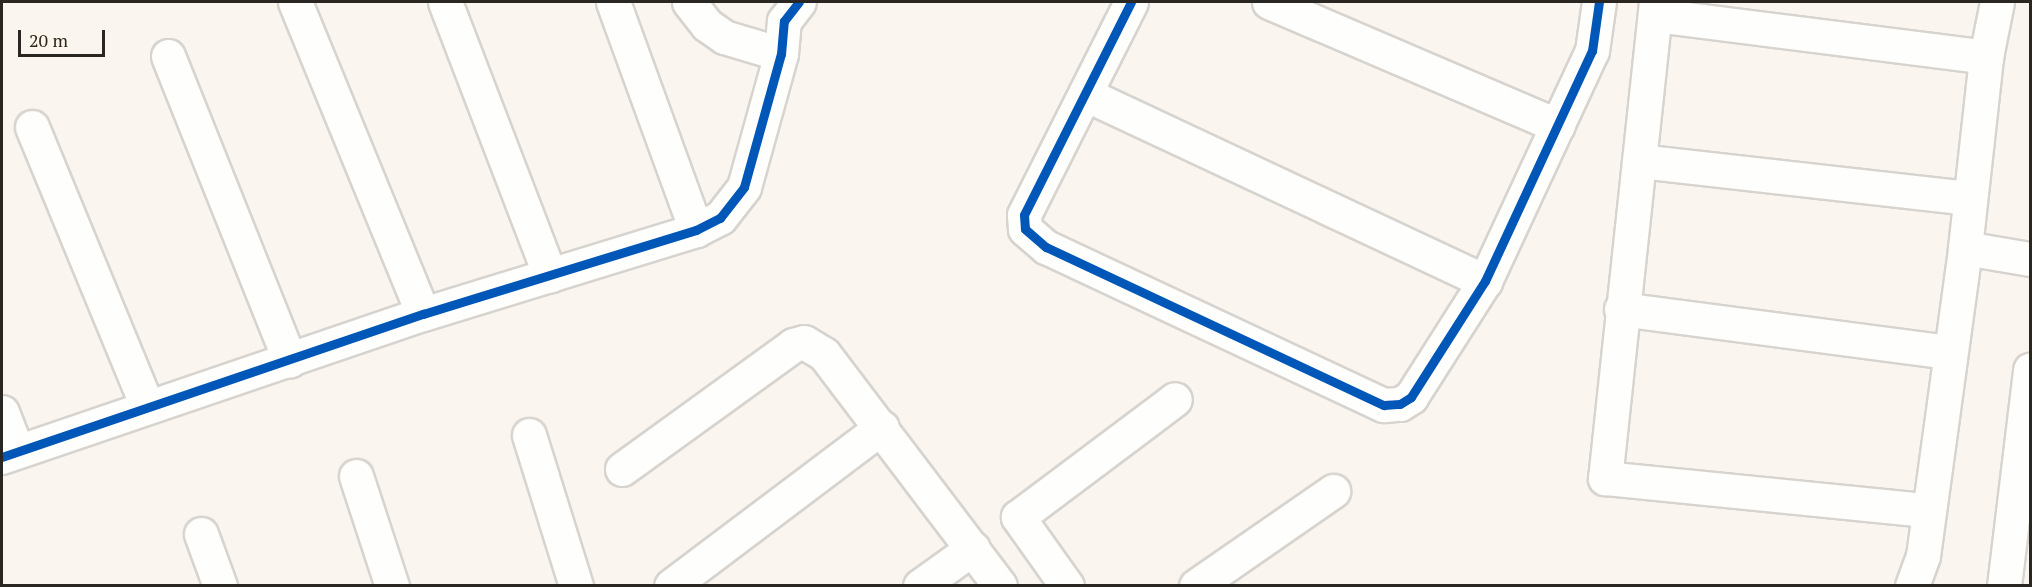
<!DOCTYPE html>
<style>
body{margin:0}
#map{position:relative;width:2032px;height:587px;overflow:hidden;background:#faf5ee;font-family:"PT Serif",serif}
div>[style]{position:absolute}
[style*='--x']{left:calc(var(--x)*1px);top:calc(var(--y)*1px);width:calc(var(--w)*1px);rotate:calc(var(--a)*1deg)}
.roads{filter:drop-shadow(2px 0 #d7d3ce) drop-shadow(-2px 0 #d7d3ce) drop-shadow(0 2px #d7d3ce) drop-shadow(0 -2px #d7d3ce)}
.minor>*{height:33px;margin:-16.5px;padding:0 16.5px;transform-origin:16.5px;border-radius:16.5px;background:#fefefc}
.cycleway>*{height:9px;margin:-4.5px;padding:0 4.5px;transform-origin:4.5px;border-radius:4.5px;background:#0057b8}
span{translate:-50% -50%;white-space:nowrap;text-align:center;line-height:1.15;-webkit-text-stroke:5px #fef6ea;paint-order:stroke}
.frame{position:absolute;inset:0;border:3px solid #2a2722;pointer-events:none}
.scale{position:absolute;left:18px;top:30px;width:87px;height:27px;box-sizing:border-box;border:3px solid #2a2722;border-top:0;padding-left:8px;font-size:18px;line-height:21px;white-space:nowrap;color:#2a2722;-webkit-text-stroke:4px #fef6ea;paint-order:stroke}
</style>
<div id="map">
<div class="roads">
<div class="minor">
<i style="--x:295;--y:2;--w:337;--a:67.7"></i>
<i style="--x:445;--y:2;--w:293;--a:69"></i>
<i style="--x:613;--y:2;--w:243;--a:70"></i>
<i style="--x:689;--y:2;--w:29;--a:52"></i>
<i style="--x:707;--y:25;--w:21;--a:35"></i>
<i style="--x:724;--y:37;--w:59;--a:16.6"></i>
<i style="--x:1131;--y:2;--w:238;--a:116.7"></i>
<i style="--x:1024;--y:215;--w:14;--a:86"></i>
<i style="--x:1025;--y:229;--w:28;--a:41"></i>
<i style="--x:1046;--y:247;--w:373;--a:25.1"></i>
<i style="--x:1384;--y:405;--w:16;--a:-4"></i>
<i style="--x:1400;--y:404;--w:13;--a:-32"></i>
<i style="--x:1411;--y:397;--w:138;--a:-57.5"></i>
<i style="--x:1485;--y:281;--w:254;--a:-65.1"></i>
<i style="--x:1592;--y:51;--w:49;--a:-81.9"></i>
<i style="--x:1269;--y:2;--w:314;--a:23.2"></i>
<i style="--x:1656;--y:2;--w:479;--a:96.1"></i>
<i style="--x:1605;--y:478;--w:324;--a:5.7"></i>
<i style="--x:1655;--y:15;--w:334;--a:7.2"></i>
<i style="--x:168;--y:56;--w:328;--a:68.2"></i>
<i style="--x:1085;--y:94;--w:442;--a:25.1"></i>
<i style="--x:32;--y:127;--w:302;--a:67.6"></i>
<i style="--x:1639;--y:161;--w:332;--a:6.4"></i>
<i style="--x:1965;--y:248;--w:66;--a:9.6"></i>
<i style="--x:1621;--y:309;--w:330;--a:7.5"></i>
<i style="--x:2;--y:412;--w:42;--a:69"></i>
<i style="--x:529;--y:435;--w:158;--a:72.7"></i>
<i style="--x:2;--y:457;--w:445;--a:-18.8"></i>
<i style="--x:423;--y:314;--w:286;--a:-17.1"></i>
<i style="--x:696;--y:230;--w:27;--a:-27"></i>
<i style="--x:720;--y:218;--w:39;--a:-52"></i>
<i style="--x:744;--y:187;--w:138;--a:-74.5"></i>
<i style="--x:781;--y:54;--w:33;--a:-85"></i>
<i style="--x:784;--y:21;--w:24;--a:-52"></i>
<i style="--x:622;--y:469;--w:211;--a:-35.9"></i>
<i style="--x:793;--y:345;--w:11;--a:-15"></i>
<i style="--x:804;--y:342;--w:23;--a:31"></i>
<i style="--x:824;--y:354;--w:291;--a:52.8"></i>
<i style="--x:356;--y:476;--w:116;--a:71.9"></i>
<i style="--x:201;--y:534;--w:55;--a:69.9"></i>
<i style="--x:671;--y:586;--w:264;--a:-37"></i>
<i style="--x:920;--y:586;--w:65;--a:-35.6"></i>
<i style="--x:1067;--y:586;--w:85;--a:-125.4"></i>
<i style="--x:1018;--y:517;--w:196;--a:-36.9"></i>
<i style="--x:1196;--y:586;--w:167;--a:-34.7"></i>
<i style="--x:1912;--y:586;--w:32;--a:-70"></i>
<i style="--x:1923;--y:556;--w:311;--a:-82.2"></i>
<i style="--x:1965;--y:248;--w:192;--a:-83.7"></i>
<i style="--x:1986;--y:57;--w:56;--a:-78.7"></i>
<i style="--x:2004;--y:586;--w:218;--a:-83.1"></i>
</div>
</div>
<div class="cycleway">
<i style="--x:1131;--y:2;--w:238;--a:116.7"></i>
<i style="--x:1024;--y:215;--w:14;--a:86"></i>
<i style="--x:1025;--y:229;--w:28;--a:41"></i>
<i style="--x:1046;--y:247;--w:373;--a:25.1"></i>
<i style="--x:1384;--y:405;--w:16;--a:-4"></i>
<i style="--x:1400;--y:404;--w:13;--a:-32"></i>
<i style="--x:1411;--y:397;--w:138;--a:-57.5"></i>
<i style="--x:1485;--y:281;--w:254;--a:-65.1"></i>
<i style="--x:1592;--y:51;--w:49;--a:-81.9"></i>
<i style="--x:2;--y:457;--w:445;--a:-18.8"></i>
<i style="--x:423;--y:314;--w:286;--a:-17.1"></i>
<i style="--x:696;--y:230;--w:27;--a:-27"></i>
<i style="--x:720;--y:218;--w:39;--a:-52"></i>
<i style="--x:744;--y:187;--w:138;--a:-74.5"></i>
<i style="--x:781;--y:54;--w:33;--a:-85"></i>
<i style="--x:784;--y:21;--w:24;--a:-52"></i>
</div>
<div class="frame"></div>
<div class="scale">20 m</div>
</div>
